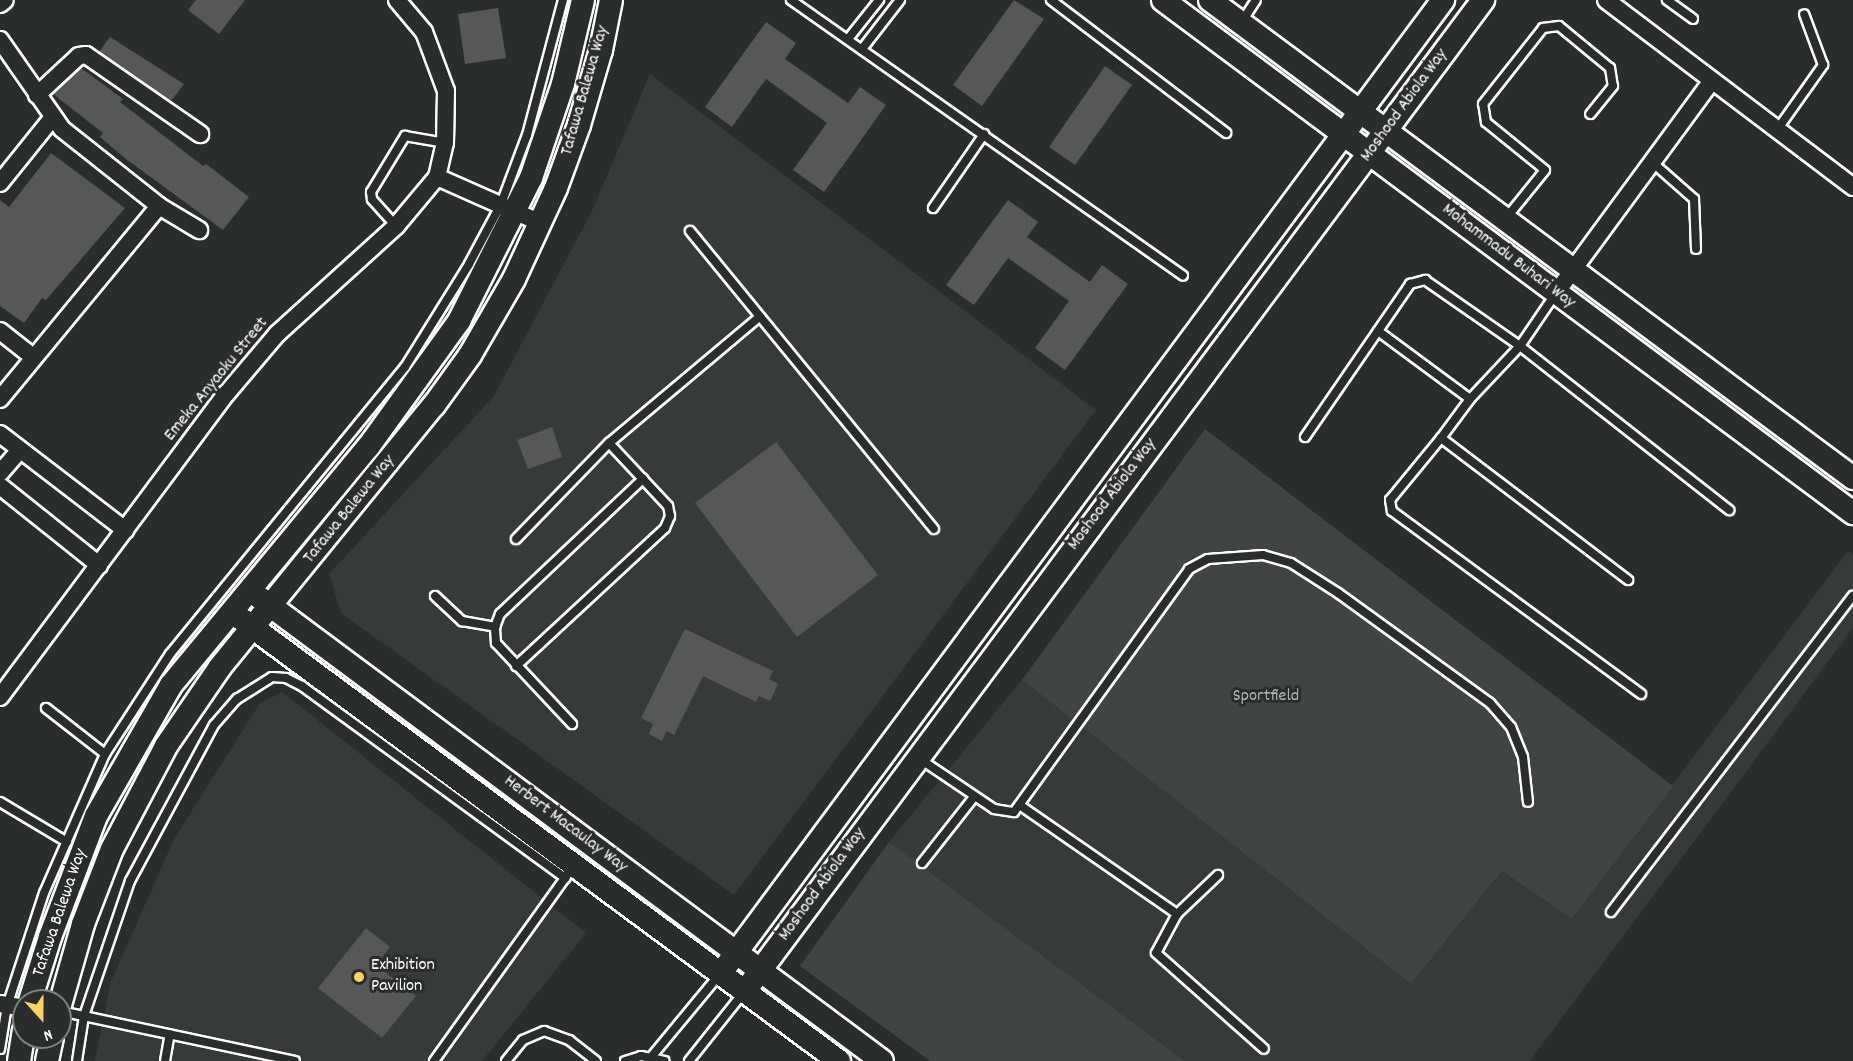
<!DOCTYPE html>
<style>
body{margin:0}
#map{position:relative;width:1853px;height:1061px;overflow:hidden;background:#2a2d2e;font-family:Dekko,sans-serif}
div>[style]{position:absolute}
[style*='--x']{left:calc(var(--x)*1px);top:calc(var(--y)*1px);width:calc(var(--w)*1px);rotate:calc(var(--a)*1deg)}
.built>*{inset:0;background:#373a3b}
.green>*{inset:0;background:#414445}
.building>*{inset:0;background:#555758}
.roads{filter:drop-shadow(2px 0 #fff) drop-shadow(-2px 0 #fff) drop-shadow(0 2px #fff) drop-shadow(0 -2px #fff)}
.service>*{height:8px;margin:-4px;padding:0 4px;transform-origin:4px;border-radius:4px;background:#2a2d2e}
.minor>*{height:16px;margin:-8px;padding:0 8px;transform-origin:8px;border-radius:8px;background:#2a2d2e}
.secondary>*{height:22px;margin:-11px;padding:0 11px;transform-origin:11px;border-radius:11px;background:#2a2d2e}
.dots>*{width:16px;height:16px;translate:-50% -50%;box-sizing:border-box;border:3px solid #2a2d2e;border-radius:50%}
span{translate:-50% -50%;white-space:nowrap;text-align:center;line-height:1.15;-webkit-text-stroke:6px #2a2d2e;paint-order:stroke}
.street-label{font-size:18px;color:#fff}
.park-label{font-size:18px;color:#b3b4b5}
.poi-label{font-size:18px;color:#fff}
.left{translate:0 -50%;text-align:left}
.north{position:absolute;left:12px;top:989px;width:60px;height:60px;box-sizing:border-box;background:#2a2d2e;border:2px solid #7f8182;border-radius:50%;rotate:159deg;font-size:16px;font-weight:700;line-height:24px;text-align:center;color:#fff}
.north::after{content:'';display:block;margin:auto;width:21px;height:27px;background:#ffd166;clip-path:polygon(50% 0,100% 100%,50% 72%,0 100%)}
</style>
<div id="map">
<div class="built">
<i style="clip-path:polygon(650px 74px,1096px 410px,734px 895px,341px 613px,329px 574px,494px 396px,593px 209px)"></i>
<i style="clip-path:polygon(1848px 551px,1853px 555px,1853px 628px,1530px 1061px,1185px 1061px,889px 842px,1022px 680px,1411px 984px,1502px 871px,1572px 919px)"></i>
<i style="clip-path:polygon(282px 692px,586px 933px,482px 1061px,95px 1061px,110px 984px,174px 839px,260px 703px)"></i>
</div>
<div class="green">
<i style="clip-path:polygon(1205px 429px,1673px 786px,1572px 919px,1502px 871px,1411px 984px,1022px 680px)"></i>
<i style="clip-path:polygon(889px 842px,1185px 1061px,930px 1061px,800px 966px)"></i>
</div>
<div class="building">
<i style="clip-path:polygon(196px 0,245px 0,219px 34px,188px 10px)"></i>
<i style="clip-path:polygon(1014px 0,1044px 19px,982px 106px,953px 85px)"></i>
<i style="clip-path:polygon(498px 8px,506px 58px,465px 64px,458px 14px)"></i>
<i style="clip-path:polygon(766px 22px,796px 43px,785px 59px,848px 103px,860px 87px,886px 105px,824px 192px,793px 170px,827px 123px,766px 79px,732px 127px,705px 107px)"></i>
<i style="clip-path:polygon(110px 37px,184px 84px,171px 101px,99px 52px)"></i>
<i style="clip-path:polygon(1105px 66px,1132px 85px,1075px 165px,1049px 147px)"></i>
<i style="clip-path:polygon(81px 68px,123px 99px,120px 102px,203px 166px,206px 164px,249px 197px,223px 230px,126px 159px,100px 137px,103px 133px,53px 94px)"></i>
<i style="clip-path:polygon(51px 153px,125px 208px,46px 300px,42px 298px,24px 323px,0 306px,0 200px,9px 207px)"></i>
<i style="clip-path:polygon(1008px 200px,1038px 222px,1027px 237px,1090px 282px,1102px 265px,1128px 284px,1065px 370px,1035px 348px,1069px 301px,1008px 258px,974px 305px,946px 285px)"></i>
<i style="clip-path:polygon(552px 427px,562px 457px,528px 469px,517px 440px)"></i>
<i style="clip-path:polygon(776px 442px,878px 575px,797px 637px,695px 503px)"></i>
<i style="clip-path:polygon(685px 629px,773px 671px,769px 679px,778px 684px,770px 701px,759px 696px,756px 702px,703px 676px,674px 735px,667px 731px,662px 741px,649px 734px,653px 724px,641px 718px)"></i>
<i style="clip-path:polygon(366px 928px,390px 947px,376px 965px,416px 996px,382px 1038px,318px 988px)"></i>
</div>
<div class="roads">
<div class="service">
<i style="--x:791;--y:0;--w:479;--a:35.1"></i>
<i style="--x:1051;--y:0;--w:220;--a:37.2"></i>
<i style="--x:1667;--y:0;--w:32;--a:36"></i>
<i style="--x:1241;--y:23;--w:27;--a:-57"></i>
<i style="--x:848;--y:39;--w:50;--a:-51.5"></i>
<i style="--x:862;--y:49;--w:62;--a:-52.2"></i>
<i style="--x:1777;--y:130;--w:80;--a:-54.7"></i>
<i style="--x:1823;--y:65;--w:54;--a:-110.4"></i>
<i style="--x:1652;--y:162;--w:56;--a:41.4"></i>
<i style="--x:1694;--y:199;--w:50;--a:87.7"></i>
<i style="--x:933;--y:208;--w:90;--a:-55.4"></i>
<i style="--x:1507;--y:217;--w:60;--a:-51"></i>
<i style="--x:1545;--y:170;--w:76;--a:-140.9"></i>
<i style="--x:1486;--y:122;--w:18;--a:-99"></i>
<i style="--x:1483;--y:104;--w:97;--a:-51.7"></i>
<i style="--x:1543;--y:28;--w:16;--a:-7"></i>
<i style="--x:1559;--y:26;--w:66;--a:39.5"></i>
<i style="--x:1610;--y:68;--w:18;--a:81"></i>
<i style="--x:1613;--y:86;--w:36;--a:129"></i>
<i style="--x:396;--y:226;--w:36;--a:-132"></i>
<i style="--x:372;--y:199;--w:7;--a:-98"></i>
<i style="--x:371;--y:192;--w:66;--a:-58.7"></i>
<i style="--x:405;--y:136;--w:41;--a:9.9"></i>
<i style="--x:690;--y:231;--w:385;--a:50.7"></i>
<i style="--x:1556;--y:293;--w:64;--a:124.2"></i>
<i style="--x:1520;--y:346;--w:73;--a:133.3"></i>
<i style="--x:1470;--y:399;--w:49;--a:126.6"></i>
<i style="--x:1441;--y:438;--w:235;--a:37.2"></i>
<i style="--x:1378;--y:331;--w:114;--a:36.5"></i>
<i style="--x:1305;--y:437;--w:186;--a:-55.5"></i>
<i style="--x:1410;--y:284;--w:16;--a:-15"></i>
<i style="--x:1425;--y:280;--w:116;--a:34.8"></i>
<i style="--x:1520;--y:346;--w:266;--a:38.1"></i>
<i style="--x:1441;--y:438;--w:80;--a:129.4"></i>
<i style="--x:1390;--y:500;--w:11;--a:80"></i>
<i style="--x:1392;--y:511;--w:309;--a:36.3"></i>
<i style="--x:516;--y:539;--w:134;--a:-45.9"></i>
<i style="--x:609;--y:443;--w:196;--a:-40"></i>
<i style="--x:435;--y:596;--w:37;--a:43"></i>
<i style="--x:462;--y:621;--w:34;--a:10"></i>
<i style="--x:516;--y:666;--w:203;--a:-42.8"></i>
<i style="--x:665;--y:528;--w:13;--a:-67"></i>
<i style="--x:670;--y:516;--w:10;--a:-101"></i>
<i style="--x:668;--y:506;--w:86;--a:-133.1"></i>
<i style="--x:46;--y:708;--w:75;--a:37.9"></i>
<i style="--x:572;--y:724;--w:111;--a:-133.2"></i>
<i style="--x:496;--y:643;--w:16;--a:-94"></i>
<i style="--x:495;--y:627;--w:14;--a:-69"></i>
<i style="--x:500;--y:614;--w:197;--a:-43.4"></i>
<i style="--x:920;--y:759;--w:89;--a:34"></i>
<i style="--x:994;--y:809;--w:20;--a:9"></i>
<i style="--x:1014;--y:812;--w:299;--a:-54.2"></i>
<i style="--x:1189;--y:569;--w:21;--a:-28"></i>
<i style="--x:1208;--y:559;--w:55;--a:-4.2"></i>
<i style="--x:1263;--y:555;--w:29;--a:16"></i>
<i style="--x:1291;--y:563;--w:56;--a:32.6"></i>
<i style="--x:1338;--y:593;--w:188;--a:35.9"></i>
<i style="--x:1490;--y:703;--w:32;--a:49"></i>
<i style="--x:1511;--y:727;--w:32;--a:68"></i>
<i style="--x:1523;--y:757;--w:45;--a:83.7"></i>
<i style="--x:0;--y:802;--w:78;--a:30.8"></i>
<i style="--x:1021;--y:806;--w:190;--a:34.7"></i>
<i style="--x:922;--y:863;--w:84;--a:-51.8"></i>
<i style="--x:1218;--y:875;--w:57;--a:136.4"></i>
<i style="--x:1177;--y:914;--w:44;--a:118.3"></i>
<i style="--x:1156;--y:953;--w:144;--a:41.6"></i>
<i style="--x:1611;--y:912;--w:398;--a:-52.6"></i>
<i style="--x:60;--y:1011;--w:240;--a:12"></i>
<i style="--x:0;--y:1049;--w:44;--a:-80.8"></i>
<i style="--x:7;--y:1006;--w:119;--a:-71.9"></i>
<i style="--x:44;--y:893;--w:152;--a:-66.3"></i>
<i style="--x:105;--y:754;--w:119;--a:-57"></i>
<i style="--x:170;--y:654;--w:371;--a:-50.7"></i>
<i style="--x:405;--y:367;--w:121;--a:-58.1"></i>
<i style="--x:469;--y:264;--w:68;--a:-61.9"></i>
<i style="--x:501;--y:204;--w:74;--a:-69.4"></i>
<i style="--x:527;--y:135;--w:140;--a:-75.1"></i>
<i style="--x:652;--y:1056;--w:105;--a:-50.4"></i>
<i style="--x:77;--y:1061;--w:46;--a:-81.2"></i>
<i style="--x:84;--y:1016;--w:143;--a:-71.2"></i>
<i style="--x:130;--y:881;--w:177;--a:-61.7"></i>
<i style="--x:214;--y:725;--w:35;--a:-49"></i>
<i style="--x:237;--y:699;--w:41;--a:-32.2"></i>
<i style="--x:272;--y:677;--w:14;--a:4"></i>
<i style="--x:286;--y:678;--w:18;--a:27"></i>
<i style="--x:302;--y:686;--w:326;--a:36.1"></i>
<i style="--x:165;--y:1061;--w:27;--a:-80"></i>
<i style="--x:434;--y:1061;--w:230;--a:-54.4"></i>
<i style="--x:506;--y:1061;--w:27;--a:-51"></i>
<i style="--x:523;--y:1040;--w:23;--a:-23"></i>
<i style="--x:544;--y:1031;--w:27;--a:20"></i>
<i style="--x:569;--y:1040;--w:34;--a:38"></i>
<i style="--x:625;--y:1061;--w:17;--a:-17"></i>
<i style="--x:641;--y:1056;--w:24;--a:12"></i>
<i style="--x:689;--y:1061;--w:87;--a:-51.5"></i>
</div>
<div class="minor">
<i style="--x:1606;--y:0;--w:310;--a:37.1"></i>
<i style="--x:0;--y:4;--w:6;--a:-39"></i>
<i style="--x:0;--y:40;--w:108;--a:55.1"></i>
<i style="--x:62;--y:129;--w:124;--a:38.4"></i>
<i style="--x:159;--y:206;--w:47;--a:31"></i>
<i style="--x:37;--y:95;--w:57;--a:-42.9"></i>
<i style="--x:79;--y:56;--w:7;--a:-8"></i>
<i style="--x:86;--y:55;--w:139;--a:34.7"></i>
<i style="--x:437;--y:177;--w:114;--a:23.9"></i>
<i style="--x:0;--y:183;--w:85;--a:-51.2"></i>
<i style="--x:1556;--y:293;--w:263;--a:-53.7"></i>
<i style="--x:0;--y:331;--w:42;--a:38.2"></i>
<i style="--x:0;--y:399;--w:250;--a:-50.5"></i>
<i style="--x:0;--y:434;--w:158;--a:37.5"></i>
<i style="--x:0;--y:473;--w:30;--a:-49"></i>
<i style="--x:0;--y:486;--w:127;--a:38.6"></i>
<i style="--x:0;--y:697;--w:379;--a:-53.3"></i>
<i style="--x:227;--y:393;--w:77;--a:-49.7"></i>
<i style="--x:277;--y:334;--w:161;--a:-42.2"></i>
<i style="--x:396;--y:226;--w:64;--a:-50.1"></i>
<i style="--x:437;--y:177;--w:35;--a:-77"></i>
<i style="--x:445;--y:143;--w:52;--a:-88.9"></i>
<i style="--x:446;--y:91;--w:63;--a:-110.4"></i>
<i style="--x:424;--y:32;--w:42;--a:-130.2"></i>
<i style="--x:0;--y:1004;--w:24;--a:9"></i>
</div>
<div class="secondary">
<i style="--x:1163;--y:0;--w:860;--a:36.63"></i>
<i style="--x:1210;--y:0;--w:801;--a:36.63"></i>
<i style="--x:260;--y:598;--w:775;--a:36.66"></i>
<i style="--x:240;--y:618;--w:745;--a:36.49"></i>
<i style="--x:721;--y:973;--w:1212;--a:-53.42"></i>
<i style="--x:745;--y:991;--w:1236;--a:-53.32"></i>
<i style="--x:30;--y:1001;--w:67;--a:-72.6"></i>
<i style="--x:50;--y:937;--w:129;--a:-69.2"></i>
<i style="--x:96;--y:816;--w:151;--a:-60.2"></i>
<i style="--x:171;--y:685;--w:310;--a:-50.4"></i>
<i style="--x:369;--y:446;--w:154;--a:-54.2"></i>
<i style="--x:459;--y:321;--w:160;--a:-63.3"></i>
<i style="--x:531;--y:178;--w:99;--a:-71.2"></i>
<i style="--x:563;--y:84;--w:86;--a:-76.6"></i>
<i style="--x:60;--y:1005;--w:84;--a:-74.1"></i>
<i style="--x:83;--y:924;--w:80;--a:-68.9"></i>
<i style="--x:112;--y:849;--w:116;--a:-62.3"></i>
<i style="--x:166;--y:746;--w:96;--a:-55.6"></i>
<i style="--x:220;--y:667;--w:338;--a:-50.8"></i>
<i style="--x:434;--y:405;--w:62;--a:-54.2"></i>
<i style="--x:470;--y:355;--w:88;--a:-59.9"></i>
<i style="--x:514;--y:279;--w:100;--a:-65.2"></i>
<i style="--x:556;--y:188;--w:67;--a:-69.9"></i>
<i style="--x:579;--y:125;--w:78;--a:-73.7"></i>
<i style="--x:601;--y:50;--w:51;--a:-78.7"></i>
<i style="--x:19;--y:1061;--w:30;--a:-81"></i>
<i style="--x:47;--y:1061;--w:25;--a:-78"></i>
</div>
</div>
<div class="dots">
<i style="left:359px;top:977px;background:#ffd166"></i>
</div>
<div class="street-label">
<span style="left:586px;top:91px;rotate:-74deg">Tafawa Balewa Way</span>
<span style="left:1405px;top:106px;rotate:-54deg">Moshood Abiola Way</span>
<span style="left:1508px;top:257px;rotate:37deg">Mohammadu Buhari Way</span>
<span style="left:217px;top:380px;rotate:-51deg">Emeka Anyaoku Street</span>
<span style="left:1113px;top:495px;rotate:-53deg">Moshood Abiola Way</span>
<span style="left:350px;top:510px;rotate:-51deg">Tafawa Balewa Way</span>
<span style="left:565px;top:825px;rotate:37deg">Herbert Macaulay Way</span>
<span style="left:823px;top:885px;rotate:-54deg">Moshood Abiola Way</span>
<span style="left:61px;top:913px;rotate:-71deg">Tafawa Balewa Way</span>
</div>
<div class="park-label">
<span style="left:1266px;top:697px">Sportfield</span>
</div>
<div class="poi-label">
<span class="left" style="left:371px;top:977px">Exhibition<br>Pavilion</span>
</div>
<div class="north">N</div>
</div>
